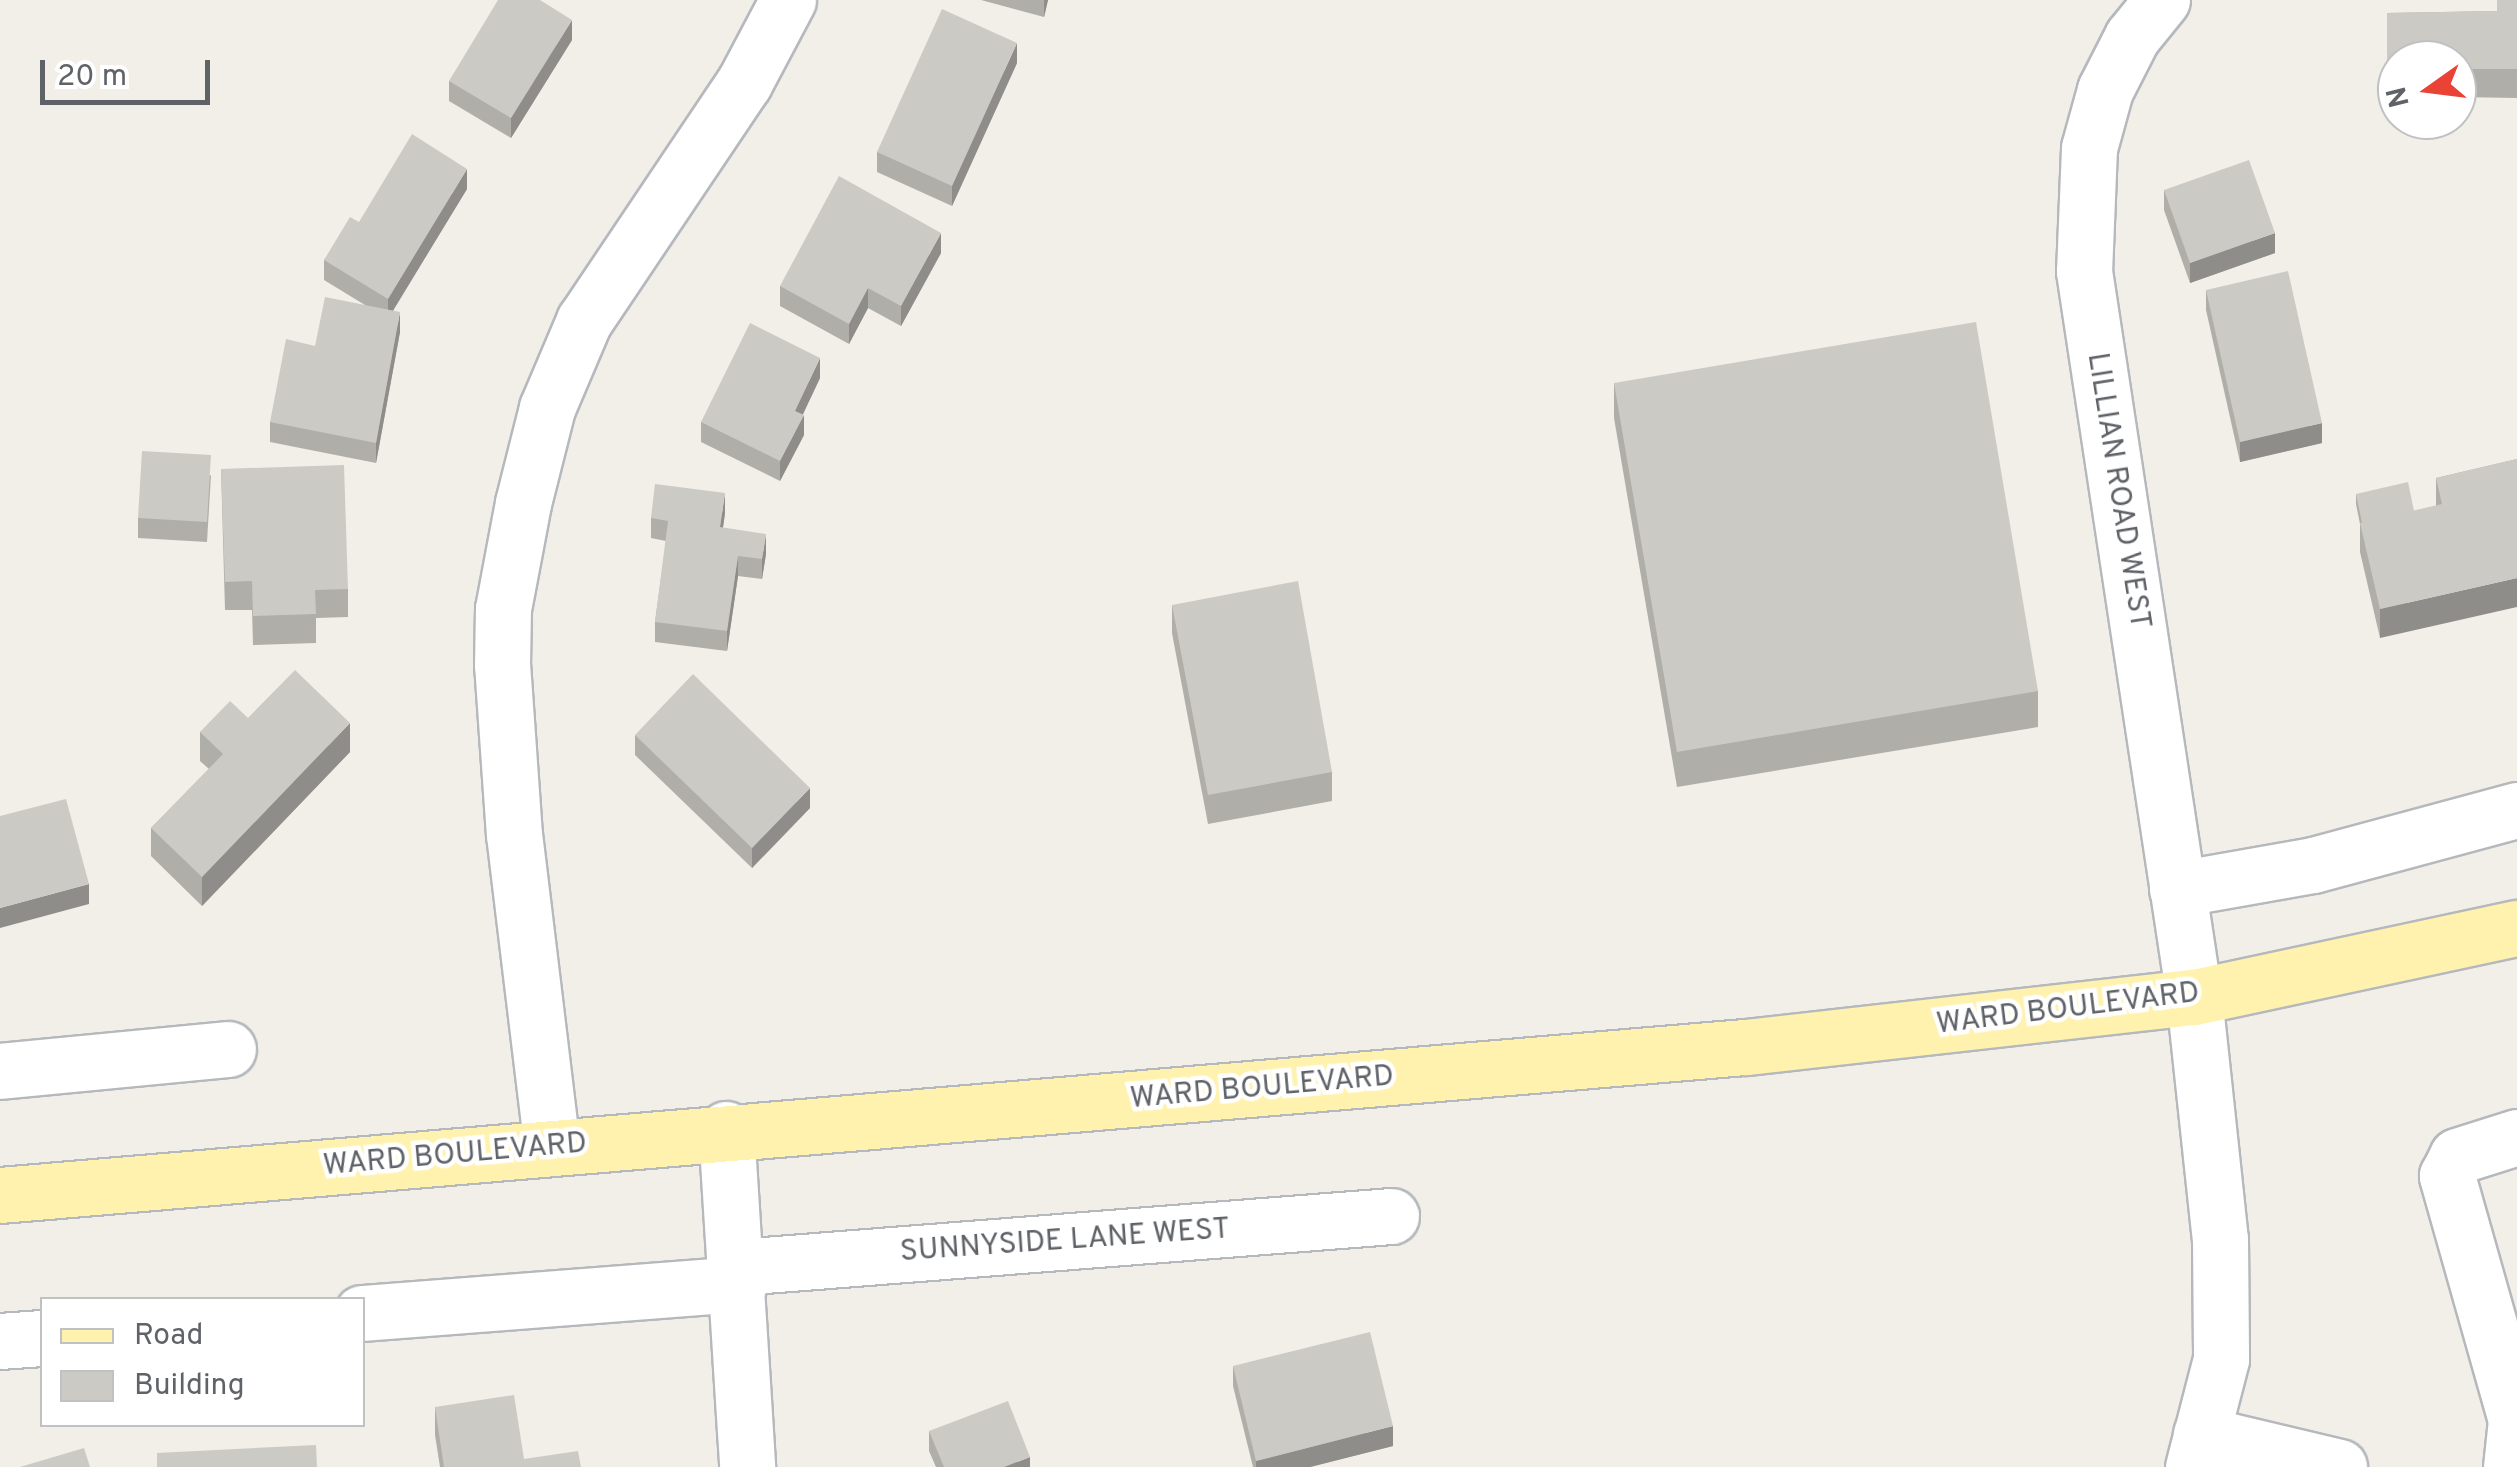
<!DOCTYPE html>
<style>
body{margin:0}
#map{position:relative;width:2517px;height:1467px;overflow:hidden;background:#f1efe8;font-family:Overpass,sans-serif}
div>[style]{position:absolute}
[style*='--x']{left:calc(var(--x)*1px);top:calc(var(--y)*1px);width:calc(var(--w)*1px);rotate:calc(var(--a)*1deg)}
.roads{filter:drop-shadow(2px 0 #b5b8bc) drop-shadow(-2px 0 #b5b8bc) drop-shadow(0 2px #b5b8bc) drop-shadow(0 -2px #b5b8bc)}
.minor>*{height:55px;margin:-27.5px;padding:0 27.5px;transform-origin:27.5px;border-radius:27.5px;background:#fff}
.major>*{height:55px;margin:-27.5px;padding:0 27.5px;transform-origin:27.5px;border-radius:27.5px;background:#fff2af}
.wall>*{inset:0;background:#afaea9}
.shaded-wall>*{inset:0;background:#8f8d8a}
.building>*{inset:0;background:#cccac5}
span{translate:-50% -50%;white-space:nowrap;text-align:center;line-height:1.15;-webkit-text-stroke:9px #fff;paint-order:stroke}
.street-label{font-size:30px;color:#5f6368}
.legend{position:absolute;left:40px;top:1297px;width:325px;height:130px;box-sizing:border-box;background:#fff;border:2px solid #bfc1c3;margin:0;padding:12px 18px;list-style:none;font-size:30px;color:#5f6368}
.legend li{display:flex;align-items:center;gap:20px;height:50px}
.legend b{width:50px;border:2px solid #bfc1c3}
.north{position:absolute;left:2377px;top:40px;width:100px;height:100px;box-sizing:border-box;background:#fff;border:2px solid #bfc1c3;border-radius:50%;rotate:256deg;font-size:28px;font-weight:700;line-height:40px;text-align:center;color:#5f6368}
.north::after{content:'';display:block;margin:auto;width:35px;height:45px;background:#ea4335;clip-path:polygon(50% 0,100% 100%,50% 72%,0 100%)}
.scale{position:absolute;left:40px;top:60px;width:170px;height:45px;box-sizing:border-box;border:5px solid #5f6368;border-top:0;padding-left:12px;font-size:30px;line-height:35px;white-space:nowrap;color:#5f6368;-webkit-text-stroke:8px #fff;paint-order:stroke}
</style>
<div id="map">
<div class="roads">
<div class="minor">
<i style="--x:2162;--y:0;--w:48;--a:129"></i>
<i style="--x:2132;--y:37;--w:59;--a:117"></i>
<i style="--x:2105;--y:90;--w:60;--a:105.4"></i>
<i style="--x:2089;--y:148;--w:123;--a:92.3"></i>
<i style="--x:2084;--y:271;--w:734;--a:81.38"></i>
<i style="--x:2194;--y:997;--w:243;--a:83.9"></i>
<i style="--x:2220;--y:1239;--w:120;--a:89.5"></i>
<i style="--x:2221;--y:1359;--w:112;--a:104.5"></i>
<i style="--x:2177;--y:889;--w:138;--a:-10"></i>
<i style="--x:2313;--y:865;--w:211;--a:-15.1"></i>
<i style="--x:0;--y:1071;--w:229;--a:-5.5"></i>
<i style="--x:726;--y:1129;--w:339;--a:86.4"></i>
<i style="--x:552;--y:1148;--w:315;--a:-96.9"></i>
<i style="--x:514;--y:835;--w:170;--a:-94"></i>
<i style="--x:502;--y:665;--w:56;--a:-89"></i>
<i style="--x:503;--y:609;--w:108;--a:-79.3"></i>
<i style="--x:523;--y:503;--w:98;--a:-75.8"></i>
<i style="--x:547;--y:408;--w:95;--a:-67"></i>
<i style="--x:584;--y:321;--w:287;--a:-56.1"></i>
<i style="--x:744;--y:83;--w:94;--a:-62.1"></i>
<i style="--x:739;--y:1267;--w:654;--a:-4.47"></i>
<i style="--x:362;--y:1313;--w:378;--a:-4.4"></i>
<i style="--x:0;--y:1341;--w:42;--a:-4.1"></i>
<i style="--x:2201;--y:1434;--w:142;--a:13.4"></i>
<i style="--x:2511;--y:1467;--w:47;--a:-83.9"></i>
<i style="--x:2516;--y:1420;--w:254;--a:-105.8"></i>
<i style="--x:2447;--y:1176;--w:22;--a:-63"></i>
<i style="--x:2457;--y:1156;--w:63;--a:-17.6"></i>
</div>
<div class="major">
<i style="--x:0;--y:1195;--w:1752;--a:-4.85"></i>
<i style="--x:1746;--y:1047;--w:451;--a:-6.4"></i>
<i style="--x:2194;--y:997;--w:330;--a:-12.1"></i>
</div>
</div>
<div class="wall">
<i style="clip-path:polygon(981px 0,1048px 0,1044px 17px)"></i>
<i style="clip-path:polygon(2517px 0,2517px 98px,2457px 97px,2457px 60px,2397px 60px,2397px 97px,2387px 97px,2387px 13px,2497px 11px)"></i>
<i style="clip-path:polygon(572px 40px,511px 138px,449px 101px,449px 81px)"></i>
<i style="clip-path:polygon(1017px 63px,952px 206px,877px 172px,877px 152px)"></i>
<i style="clip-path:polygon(467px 189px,393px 310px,400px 332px,376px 463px,270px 442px,270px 422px,315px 346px,365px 305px,324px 280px,324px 260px,359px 222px)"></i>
<i style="clip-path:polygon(2164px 190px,2275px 253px,2190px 283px,2164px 210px)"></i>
<i style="clip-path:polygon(941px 253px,901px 326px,868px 308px,849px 344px,780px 306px,780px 286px)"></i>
<i style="clip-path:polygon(2206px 290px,2322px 443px,2240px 462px,2206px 310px)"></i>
<i style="clip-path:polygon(820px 378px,803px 414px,804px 435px,780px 481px,701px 442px,701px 422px)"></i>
<i style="clip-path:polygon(1614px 383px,2038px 691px,2038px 727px,1677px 787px,1614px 418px)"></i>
<i style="clip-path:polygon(2517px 459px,2380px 638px,2360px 552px,2360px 524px,2356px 504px,2356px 494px,2414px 511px,2436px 506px,2436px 478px)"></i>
<i style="clip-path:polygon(221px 469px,348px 589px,348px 617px,316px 618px,316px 643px,253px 645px,252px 610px,225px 610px)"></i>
<i style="clip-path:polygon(211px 475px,207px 542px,138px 538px,138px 518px)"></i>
<i style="clip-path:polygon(725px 513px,723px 528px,766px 554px,762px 579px,738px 576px,727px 651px,655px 642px,655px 622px,666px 541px,651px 538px,651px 518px)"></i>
<i style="clip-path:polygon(1172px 605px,1332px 772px,1332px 801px,1208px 824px,1172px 633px)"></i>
<i style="clip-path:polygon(248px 718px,350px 752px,202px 906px,151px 856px,151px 828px,209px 769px,200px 761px,200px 732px)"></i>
<i style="clip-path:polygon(635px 735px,810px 808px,752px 868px,635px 755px)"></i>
<i style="clip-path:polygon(1233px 1366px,1393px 1446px,1310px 1467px,1253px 1467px,1233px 1386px)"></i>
<i style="clip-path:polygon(435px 1407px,524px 1459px,581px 1467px,440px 1467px,435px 1435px)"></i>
<i style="clip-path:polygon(929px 1431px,1030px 1467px,936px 1467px,929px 1451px)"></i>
</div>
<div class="shaded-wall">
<i style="clip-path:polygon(1044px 0,1048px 0,1044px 17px)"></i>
<i style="clip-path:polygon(572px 20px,572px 40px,511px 138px,511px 118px)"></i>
<i style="clip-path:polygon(1017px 43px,1017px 63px,952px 206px,952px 186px)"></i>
<i style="clip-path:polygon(467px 169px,467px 189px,388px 319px,388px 299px)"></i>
<i style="clip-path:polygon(941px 233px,941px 253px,901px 326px,901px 306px)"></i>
<i style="clip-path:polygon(2275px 233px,2275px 253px,2190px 283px,2190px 263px)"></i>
<i style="clip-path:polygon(868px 288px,868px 308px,849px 344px,849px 324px)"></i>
<i style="clip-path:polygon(400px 312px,400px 332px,376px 463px,376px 443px)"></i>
<i style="clip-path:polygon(820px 358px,820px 378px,795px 431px,795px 411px)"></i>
<i style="clip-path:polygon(804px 415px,804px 435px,780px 481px,780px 461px)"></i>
<i style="clip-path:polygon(2322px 423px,2322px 443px,2240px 462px,2240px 442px)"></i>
<i style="clip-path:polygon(725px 493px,725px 513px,720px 547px,720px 527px)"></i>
<i style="clip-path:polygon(766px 534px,766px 554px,762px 579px,762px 559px)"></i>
<i style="clip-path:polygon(738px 556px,738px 576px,727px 651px,727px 631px)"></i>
<i style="clip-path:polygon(2517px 578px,2517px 607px,2380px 638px,2380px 609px)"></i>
<i style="clip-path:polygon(350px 723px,350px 752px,202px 906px,202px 877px)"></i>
<i style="clip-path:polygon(810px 788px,810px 808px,752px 868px,752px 848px)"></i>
<i style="clip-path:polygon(89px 884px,89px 904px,0 928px,0 908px)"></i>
<i style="clip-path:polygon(1393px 1426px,1393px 1446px,1310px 1467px,1256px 1467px,1256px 1461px)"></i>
<i style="clip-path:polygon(1030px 1457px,1030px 1467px,1004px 1467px)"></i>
</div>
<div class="building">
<i style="clip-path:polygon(498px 0,540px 0,572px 20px,511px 118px,449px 81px)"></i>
<i style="clip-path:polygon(2497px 0,2517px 0,2517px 69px,2457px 69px,2457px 60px,2397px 60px,2397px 68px,2387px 68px,2387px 13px,2497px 11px)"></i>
<i style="clip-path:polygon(942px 9px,1017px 43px,952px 186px,877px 152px)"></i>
<i style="clip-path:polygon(412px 134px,467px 169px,388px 299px,324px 260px,350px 217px,359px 222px)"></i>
<i style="clip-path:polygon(2249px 160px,2275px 233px,2190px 263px,2164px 190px)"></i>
<i style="clip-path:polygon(839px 176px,941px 233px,901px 306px,868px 288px,849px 324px,780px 286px)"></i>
<i style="clip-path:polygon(2288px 271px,2322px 423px,2240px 442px,2206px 290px)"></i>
<i style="clip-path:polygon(325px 297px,400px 312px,376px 443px,270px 422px,286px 339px,315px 346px)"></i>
<i style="clip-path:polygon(1976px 322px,2038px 691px,1677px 752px,1614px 383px)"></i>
<i style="clip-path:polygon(750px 323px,820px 358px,795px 411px,804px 415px,780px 461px,701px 422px)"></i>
<i style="clip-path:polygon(142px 451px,211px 455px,207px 522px,138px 518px)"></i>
<i style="clip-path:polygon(2517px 459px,2517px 578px,2380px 609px,2360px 523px,2442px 504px,2436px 478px)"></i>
<i style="clip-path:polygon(344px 465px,348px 589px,315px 590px,316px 614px,253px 616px,252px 581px,225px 582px,221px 469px)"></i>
<i style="clip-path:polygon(2408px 482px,2414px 511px,2362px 523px,2356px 494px)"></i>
<i style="clip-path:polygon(655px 484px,725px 493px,720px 527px,766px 534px,762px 559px,738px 556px,727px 631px,655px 622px,668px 521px,651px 518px)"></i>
<i style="clip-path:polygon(1298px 581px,1332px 772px,1208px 795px,1172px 605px)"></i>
<i style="clip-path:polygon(295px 670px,350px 723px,202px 877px,151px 828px,223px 754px,200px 732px,230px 701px,248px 718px)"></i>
<i style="clip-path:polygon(693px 674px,810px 788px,752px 848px,635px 735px)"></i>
<i style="clip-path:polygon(66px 799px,89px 884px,0 908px,0 816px)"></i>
<i style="clip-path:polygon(1370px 1332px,1393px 1426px,1256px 1461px,1233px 1366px)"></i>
<i style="clip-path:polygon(514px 1395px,524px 1459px,578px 1451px,581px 1467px,444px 1467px,435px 1407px)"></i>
<i style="clip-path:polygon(1008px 1401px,1030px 1457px,1004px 1467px,944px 1467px,929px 1431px)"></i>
<i style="clip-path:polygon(316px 1445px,317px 1467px,157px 1467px,157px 1453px)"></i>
<i style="clip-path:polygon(84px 1448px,90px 1467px,20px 1467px)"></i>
</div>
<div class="street-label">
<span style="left:2117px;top:491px;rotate:81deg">LILLIAN ROAD WEST</span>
<span style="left:2068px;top:1010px;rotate:-7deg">WARD BOULEVARD</span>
<span style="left:1262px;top:1089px;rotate:-5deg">WARD BOULEVARD</span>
<span style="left:455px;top:1156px;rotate:-5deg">WARD BOULEVARD</span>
<span style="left:1065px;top:1242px;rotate:-4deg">SUNNYSIDE LANE WEST</span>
</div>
<ul class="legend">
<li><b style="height:12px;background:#fff2af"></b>Road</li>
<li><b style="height:28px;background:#cccac5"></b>Building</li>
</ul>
<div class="north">N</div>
<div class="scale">20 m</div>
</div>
